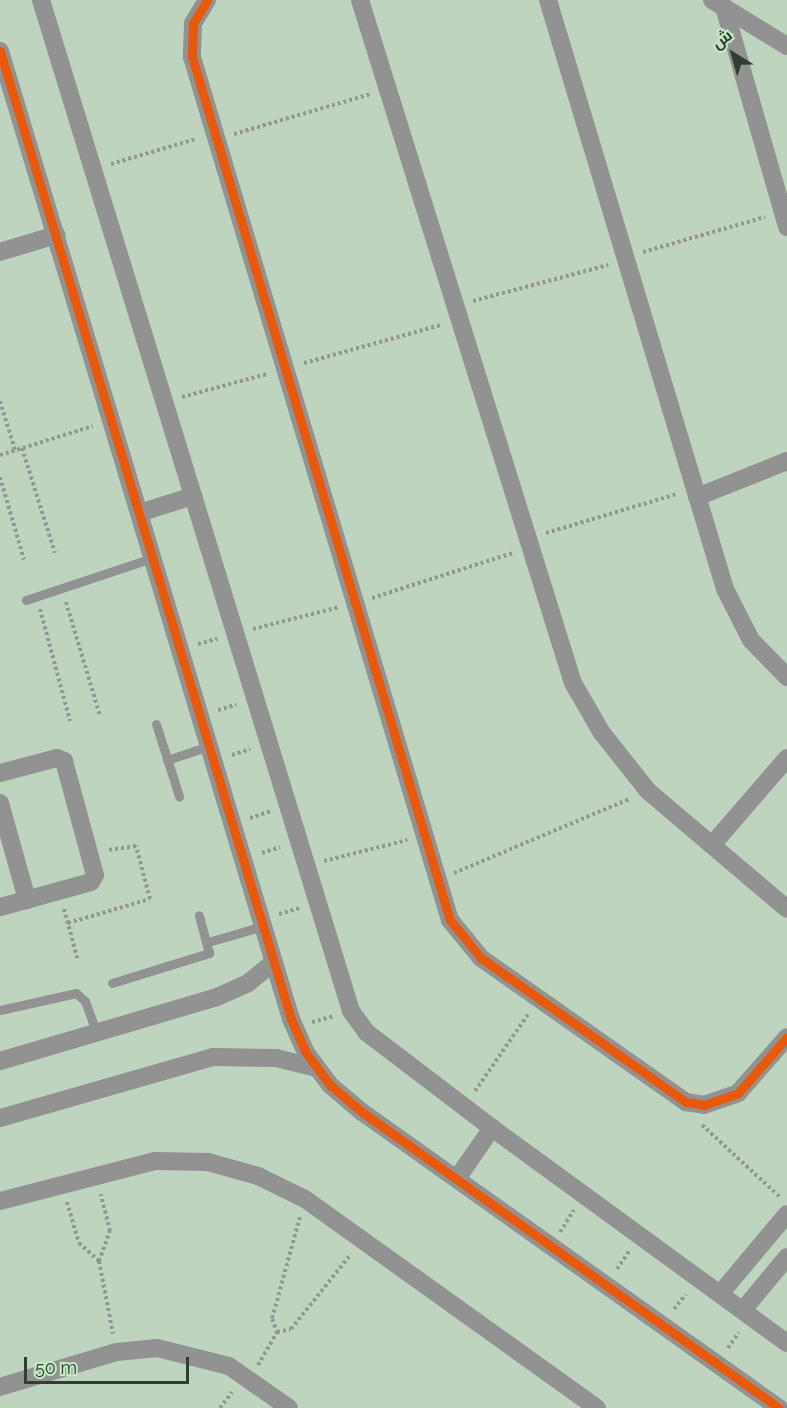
<!DOCTYPE html>
<meta charset="utf-8">
<style>
body{margin:0}
#map{position:relative;width:787px;height:1408px;overflow:hidden;background:#bfd4bf;font-family:Raleway,Cairo,sans-serif}
div>[style]{position:absolute}
[style*='--x']{left:calc(var(--x)*1px);top:calc(var(--y)*1px);width:calc(var(--w)*1px);rotate:calc(var(--a)*1deg)}
.path>*{height:4px;margin-top:-2px;transform-origin:0;background:repeating-linear-gradient(90deg,#929792 0 3px,transparent 0 6px)}
.lane>*{height:9px;margin:-4.5px;padding:0 4.5px;transform-origin:4.5px;border-radius:4.5px;background:#919291}
.street>*{height:18px;margin:-9px;padding:0 9px;transform-origin:9px;border-radius:9px;background:#919291}
.cycleway>*{height:9px;margin:-4.5px;padding:0 4.5px;transform-origin:4.5px;border-radius:4.5px;background:#e8590c}
span{translate:-50% -50%;white-space:nowrap;text-align:center;line-height:1.15;-webkit-text-stroke:5px #c3eac4;paint-order:stroke}
.north{position:absolute;left:703px;top:24px;width:60px;height:60px;-webkit-text-stroke:4px #c3eac4;paint-order:stroke;rotate:323deg;font-size:16px;font-weight:700;line-height:24px;text-align:center;color:#303f30}
.north::after{content:'';display:block;margin:auto;width:21px;height:27px;background:#303f30;clip-path:polygon(50% 0,100% 100%,50% 72%,0 100%)}
.scale{position:absolute;left:24px;top:1357px;width:165px;height:27px;box-sizing:border-box;border:3px solid #303f30;border-top:0;padding-left:8px;font-size:18px;line-height:21px;white-space:nowrap;color:#303f30;-webkit-text-stroke:4px #c3eac4;paint-order:stroke}
</style>
<div id="map">
<div class="path">
<i style="--x:234;--y:134;--w:143;--a:-16.3"></i>
<i style="--x:111;--y:164;--w:89;--a:-16.4"></i>
<i style="--x:643;--y:252;--w:127;--a:-16"></i>
<i style="--x:473;--y:301;--w:140;--a:-14.9"></i>
<i style="--x:304;--y:363;--w:142;--a:-15.5"></i>
<i style="--x:182;--y:397;--w:88;--a:-15.1"></i>
<i style="--x:0;--y:401;--w:51;--a:73"></i>
<i style="--x:22;--y:448;--w:110;--a:72.6"></i>
<i style="--x:0;--y:455;--w:97;--a:-17.3"></i>
<i style="--x:0;--y:477;--w:86;--a:73.9"></i>
<i style="--x:546;--y:533;--w:137;--a:-16.6"></i>
<i style="--x:372;--y:598;--w:148;--a:-17.7"></i>
<i style="--x:66;--y:602;--w:119;--a:73.4"></i>
<i style="--x:40;--y:609;--w:116;--a:75"></i>
<i style="--x:253;--y:629;--w:89;--a:-14.3"></i>
<i style="--x:198;--y:644;--w:20;--a:-15"></i>
<i style="--x:218;--y:710;--w:19;--a:-16"></i>
<i style="--x:232;--y:755;--w:19;--a:-18"></i>
<i style="--x:250;--y:818;--w:22;--a:-18"></i>
<i style="--x:262;--y:853;--w:19;--a:-18"></i>
<i style="--x:324;--y:861;--w:86;--a:-14.2"></i>
<i style="--x:454;--y:873;--w:190;--a:-22.9"></i>
<i style="--x:64;--y:909;--w:54;--a:74.9"></i>
<i style="--x:279;--y:914;--w:22;--a:-16"></i>
<i style="--x:68;--y:923;--w:85;--a:-16.3"></i>
<i style="--x:150;--y:899;--w:55;--a:-104.8"></i>
<i style="--x:136;--y:846;--w:28;--a:172"></i>
<i style="--x:312;--y:1022;--w:23;--a:-15"></i>
<i style="--x:475;--y:1091;--w:95;--a:-55.3"></i>
<i style="--x:702;--y:1125;--w:106;--a:42.7"></i>
<i style="--x:67;--y:1202;--w:43;--a:73.7"></i>
<i style="--x:79;--y:1243;--w:27;--a:42"></i>
<i style="--x:99;--y:1261;--w:32;--a:-70"></i>
<i style="--x:110;--y:1231;--w:38;--a:-104"></i>
<i style="--x:300;--y:1217;--w:106;--a:105.4"></i>
<i style="--x:272;--y:1319;--w:14;--a:69"></i>
<i style="--x:277;--y:1332;--w:14;--a:-12"></i>
<i style="--x:291;--y:1329;--w:96;--a:-51.3"></i>
<i style="--x:560;--y:1232;--w:26;--a:-58"></i>
<i style="--x:99;--y:1261;--w:74;--a:79.1"></i>
<i style="--x:617;--y:1269;--w:23;--a:-56"></i>
<i style="--x:674;--y:1309;--w:19;--a:-51"></i>
<i style="--x:728;--y:1348;--w:19;--a:-55"></i>
<i style="--x:258;--y:1365;--w:38;--a:-60"></i>
<i style="--x:220;--y:1408;--w:20;--a:-53"></i>
</div>
<div class="lane">
<i style="--x:26;--y:600;--w:133;--a:-18.4"></i>
<i style="--x:156;--y:724;--w:76;--a:72.3"></i>
<i style="--x:167;--y:760;--w:44;--a:-18.4"></i>
<i style="--x:208;--y:942;--w:57;--a:-16.2"></i>
<i style="--x:112;--y:983;--w:102;--a:-17.2"></i>
<i style="--x:209;--y:953;--w:39;--a:-105"></i>
<i style="--x:0;--y:1010;--w:78;--a:-12.6"></i>
<i style="--x:76;--y:993;--w:12;--a:42"></i>
<i style="--x:85;--y:1001;--w:33;--a:70"></i>
</div>
<div class="street">
<i style="--x:41;--y:0;--w:1057;--a:72.95"></i>
<i style="--x:351;--y:1011;--w:26;--a:54"></i>
<i style="--x:366;--y:1032;--w:158;--a:37.3"></i>
<i style="--x:492;--y:1128;--w:365;--a:36.1"></i>
<i style="--x:207;--y:0;--w:27;--a:121"></i>
<i style="--x:193;--y:23;--w:34;--a:92"></i>
<i style="--x:192;--y:57;--w:901;--a:73.36"></i>
<i style="--x:450;--y:920;--w:49;--a:50.8"></i>
<i style="--x:481;--y:958;--w:251;--a:35.1"></i>
<i style="--x:686;--y:1102;--w:18;--a:9"></i>
<i style="--x:704;--y:1105;--w:36;--a:-19"></i>
<i style="--x:738;--y:1093;--w:74;--a:-48.8"></i>
<i style="--x:360;--y:0;--w:715;--a:72.68"></i>
<i style="--x:573;--y:683;--w:58;--a:59.9"></i>
<i style="--x:602;--y:733;--w:74;--a:51.6"></i>
<i style="--x:648;--y:791;--w:182;--a:40.3"></i>
<i style="--x:548;--y:0;--w:615;--a:73.27"></i>
<i style="--x:725;--y:589;--w:57;--a:63"></i>
<i style="--x:751;--y:640;--w:52;--a:45.8"></i>
<i style="--x:712;--y:0;--w:88;--a:31.5"></i>
<i style="--x:724;--y:7;--w:229;--a:74"></i>
<i style="--x:0;--y:51;--w:1011;--a:73.27"></i>
<i style="--x:291;--y:1019;--w:37;--a:66"></i>
<i style="--x:306;--y:1053;--w:40;--a:53"></i>
<i style="--x:330;--y:1085;--w:42;--a:40.2"></i>
<i style="--x:362;--y:1112;--w:511;--a:35.37"></i>
<i style="--x:0;--y:252;--w:59;--a:-16.9"></i>
<i style="--x:697;--y:497;--w:97;--a:-21.8"></i>
<i style="--x:139;--y:513;--w:57;--a:-17.5"></i>
<i style="--x:0;--y:773;--w:59;--a:-14.7"></i>
<i style="--x:57;--y:758;--w:8;--a:23"></i>
<i style="--x:64;--y:761;--w:118;--a:74.8"></i>
<i style="--x:95;--y:875;--w:8;--a:120"></i>
<i style="--x:91;--y:882;--w:94;--a:164.6"></i>
<i style="--x:0;--y:803;--w:101;--a:74.4"></i>
<i style="--x:712;--y:845;--w:115;--a:-49.2"></i>
<i style="--x:0;--y:1061;--w:226;--a:-16.4"></i>
<i style="--x:217;--y:997;--w:34;--a:-24"></i>
<i style="--x:248;--y:983;--w:33;--a:-39"></i>
<i style="--x:0;--y:1118;--w:222;--a:-16"></i>
<i style="--x:213;--y:1057;--w:63;--a:0.9"></i>
<i style="--x:276;--y:1058;--w:42;--a:13.7"></i>
<i style="--x:458;--y:1177;--w:60;--a:-55.2"></i>
<i style="--x:0;--y:1201;--w:160;--a:-14.5"></i>
<i style="--x:155;--y:1161;--w:53;--a:1.1"></i>
<i style="--x:208;--y:1162;--w:52;--a:15.6"></i>
<i style="--x:258;--y:1176;--w:52;--a:26.1"></i>
<i style="--x:305;--y:1199;--w:359;--a:35.6"></i>
<i style="--x:720;--y:1294;--w:104;--a:-50.1"></i>
<i style="--x:743;--y:1310;--w:69;--a:-50.3"></i>
<i style="--x:0;--y:1387;--w:122;--a:-16.7"></i>
<i style="--x:117;--y:1352;--w:40;--a:-5.7"></i>
<i style="--x:157;--y:1348;--w:74;--a:14"></i>
<i style="--x:229;--y:1366;--w:73;--a:35"></i>
</div>
<div class="cycleway">
<i style="--x:207;--y:0;--w:27;--a:121"></i>
<i style="--x:193;--y:23;--w:34;--a:92"></i>
<i style="--x:192;--y:57;--w:901;--a:73.36"></i>
<i style="--x:450;--y:920;--w:49;--a:50.8"></i>
<i style="--x:481;--y:958;--w:251;--a:35.1"></i>
<i style="--x:686;--y:1102;--w:18;--a:9"></i>
<i style="--x:704;--y:1105;--w:36;--a:-19"></i>
<i style="--x:738;--y:1093;--w:74;--a:-48.8"></i>
<i style="--x:0;--y:51;--w:1011;--a:73.27"></i>
<i style="--x:291;--y:1019;--w:37;--a:66"></i>
<i style="--x:306;--y:1053;--w:40;--a:53"></i>
<i style="--x:330;--y:1085;--w:42;--a:40.2"></i>
<i style="--x:362;--y:1112;--w:511;--a:35.37"></i>
</div>
<div class="north">ش</div>
<div class="scale">50 m</div>
</div>
